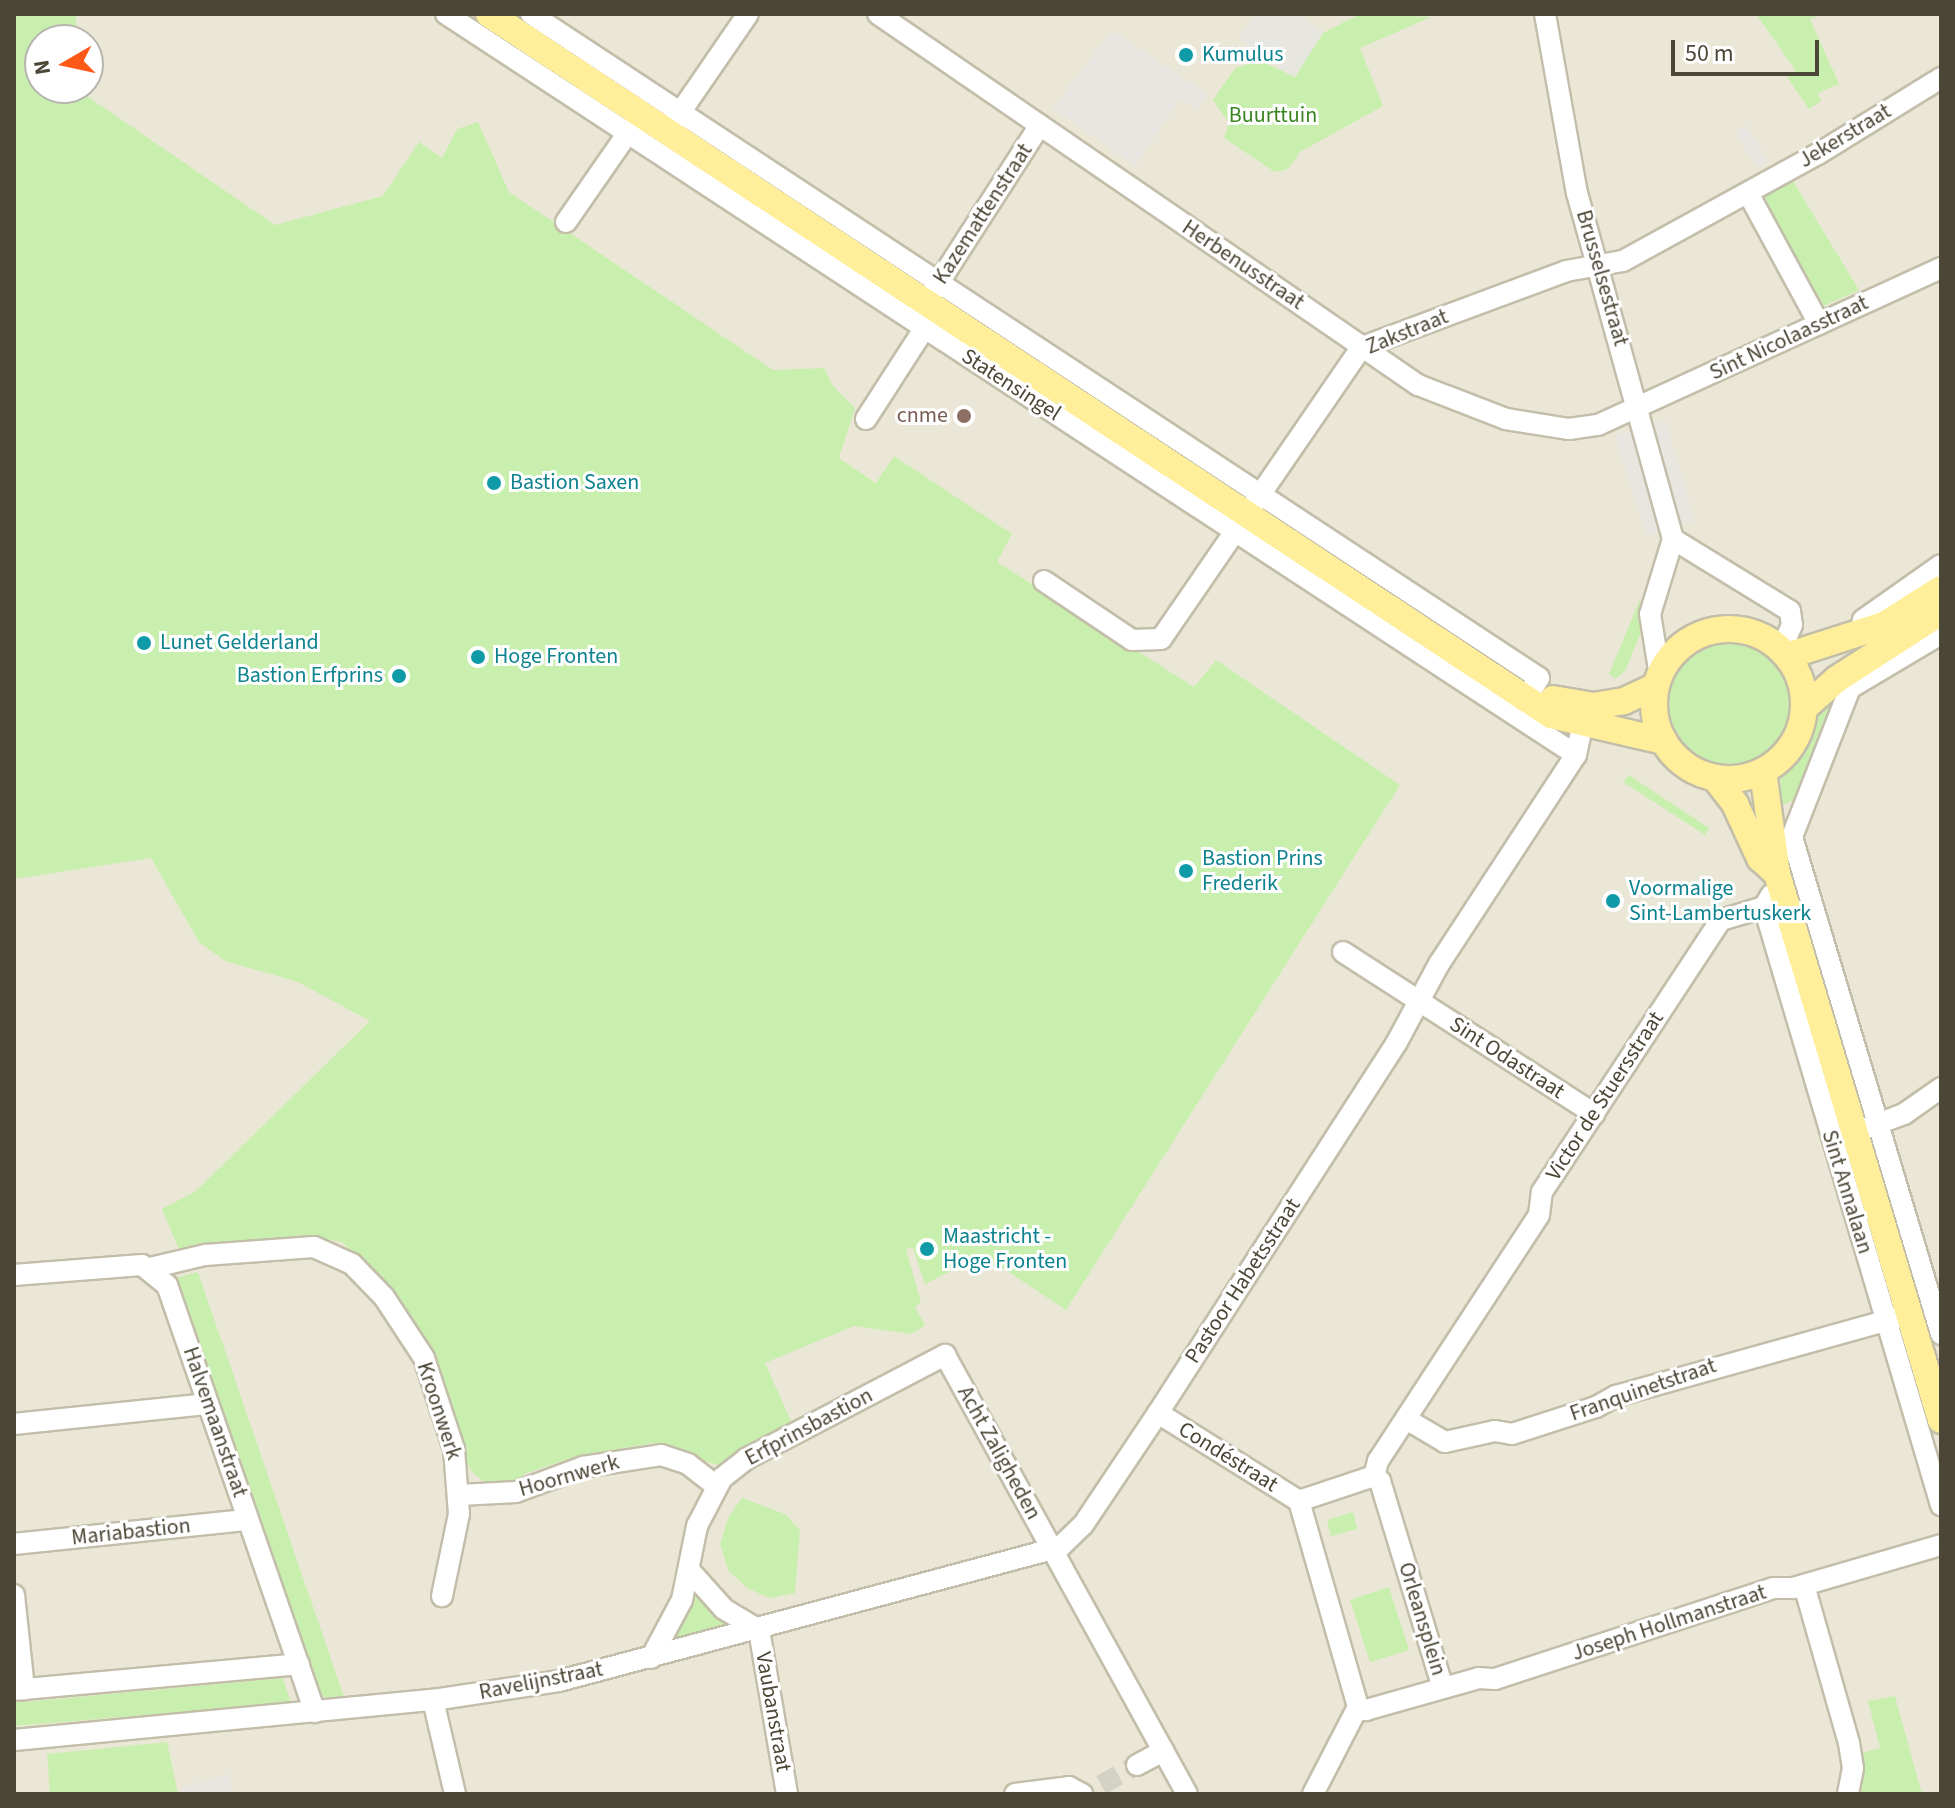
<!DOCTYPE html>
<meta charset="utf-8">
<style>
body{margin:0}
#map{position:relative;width:1955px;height:1808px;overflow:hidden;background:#f6f4e9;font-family:"Source Sans 3",sans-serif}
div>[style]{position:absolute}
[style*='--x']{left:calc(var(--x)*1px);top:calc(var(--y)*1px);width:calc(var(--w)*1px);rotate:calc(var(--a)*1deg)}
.residential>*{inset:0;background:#ebe7d7}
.green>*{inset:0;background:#c9efae}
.round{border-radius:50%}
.parking>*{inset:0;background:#e7e6e1}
.minor-tunnel>*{height:20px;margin-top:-10px;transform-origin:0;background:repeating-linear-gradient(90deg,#d4d1c5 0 20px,transparent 0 30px)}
.roads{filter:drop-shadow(2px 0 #c3beaa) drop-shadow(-2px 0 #c3beaa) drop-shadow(0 2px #c3beaa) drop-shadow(0 -2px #c3beaa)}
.minor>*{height:20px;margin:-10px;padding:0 10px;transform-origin:10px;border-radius:10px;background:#fff}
.major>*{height:26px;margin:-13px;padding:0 13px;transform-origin:13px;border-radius:13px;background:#ffef9a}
.major>.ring{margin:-13px;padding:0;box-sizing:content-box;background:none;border:26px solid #ffef9a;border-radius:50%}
.dots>*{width:22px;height:22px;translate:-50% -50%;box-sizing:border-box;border:4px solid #fff;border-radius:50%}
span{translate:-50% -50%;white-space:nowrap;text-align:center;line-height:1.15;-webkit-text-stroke:6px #fff;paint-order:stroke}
.culture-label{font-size:22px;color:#0d838f}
.left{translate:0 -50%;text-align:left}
.right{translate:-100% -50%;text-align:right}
.park-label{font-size:22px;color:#3a8521}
.street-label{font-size:22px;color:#4b4636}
.education-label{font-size:22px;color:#785e54}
.frame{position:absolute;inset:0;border:16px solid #4b4636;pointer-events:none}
.north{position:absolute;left:24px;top:24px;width:80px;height:80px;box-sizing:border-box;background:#fff;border:2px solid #b7b5af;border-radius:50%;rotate:261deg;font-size:22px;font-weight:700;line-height:32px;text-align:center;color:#4b4636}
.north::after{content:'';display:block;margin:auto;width:28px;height:36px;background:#ff5918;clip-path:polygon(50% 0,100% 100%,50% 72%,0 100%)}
.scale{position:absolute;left:1671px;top:40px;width:148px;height:36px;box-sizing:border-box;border:4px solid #4b4636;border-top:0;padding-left:10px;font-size:24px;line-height:28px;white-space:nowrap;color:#4b4636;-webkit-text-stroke:6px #fff;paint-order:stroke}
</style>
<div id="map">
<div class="residential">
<i style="clip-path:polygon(evenodd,14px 14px,1941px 14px,1941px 1794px,14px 1794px,14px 14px,40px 40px,88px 40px,88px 88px,40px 88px,40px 40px)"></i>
</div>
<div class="green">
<i style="clip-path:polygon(14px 14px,75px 14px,78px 40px,40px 40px,40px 88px,83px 88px,84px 94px,275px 225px,383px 196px,419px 142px,442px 158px,457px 129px,478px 122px,509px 192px,773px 370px,824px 368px,833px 386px,855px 408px,839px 458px,876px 483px,894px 456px,1012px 534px,997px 562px,1194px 687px,1216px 660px,1400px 785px,1066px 1310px,983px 1255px,925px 1284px,913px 1248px,906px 1249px,921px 1303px,915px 1306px,925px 1326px,911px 1334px,854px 1326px,765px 1363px,793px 1426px,723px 1466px,655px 1449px,654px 1443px,577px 1456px,524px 1474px,520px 1483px,487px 1484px,472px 1472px,358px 1257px,342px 1242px,304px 1235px,179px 1250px,162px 1209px,196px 1191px,370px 1021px,298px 982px,225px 961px,199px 942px,151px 858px,14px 879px)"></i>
<i style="clip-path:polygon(1360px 14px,1431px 17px,1360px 48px,1383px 106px,1300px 152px,1288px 169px,1275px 172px,1224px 138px,1229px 123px,1213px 100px,1235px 68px,1261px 61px,1295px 77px,1323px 33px)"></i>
<i style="clip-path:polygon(1756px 14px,1823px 14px,1810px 19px,1839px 84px,1818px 93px,1821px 101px,1809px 109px,1787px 77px,1796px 71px)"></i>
<i style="clip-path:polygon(1793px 181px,1859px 290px,1817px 309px,1760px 199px)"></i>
<i style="clip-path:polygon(1640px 599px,1642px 630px,1625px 671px,1615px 679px,1609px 674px)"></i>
<i class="round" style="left:1669px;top:643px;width:122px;height:122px"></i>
<i style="clip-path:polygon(1835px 691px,1836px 704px,1799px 797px,1778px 808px,1781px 779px,1802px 755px,1821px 710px)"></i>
<i style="clip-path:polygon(1629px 775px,1709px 828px,1705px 835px,1623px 782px)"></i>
<i style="clip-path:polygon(198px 1272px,344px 1697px,317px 1697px,172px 1279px)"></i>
<i style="clip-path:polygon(742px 1498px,785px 1514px,800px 1530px,795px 1593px,770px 1598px,747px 1588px,728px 1570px,720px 1544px,728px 1518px)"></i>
<i style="clip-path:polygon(1353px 1512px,1357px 1529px,1331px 1536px,1327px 1520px)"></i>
<i style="clip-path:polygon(1389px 1587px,1409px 1650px,1370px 1662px,1350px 1600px)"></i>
<i style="clip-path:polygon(696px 1596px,725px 1624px,675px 1638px,672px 1633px,691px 1597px)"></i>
<i style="clip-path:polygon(283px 1678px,291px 1703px,14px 1726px,14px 1703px)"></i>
<i style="clip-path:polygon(1895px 1696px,1922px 1794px,1859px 1794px,1861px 1753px,1880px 1748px,1868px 1701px)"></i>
<i style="clip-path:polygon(167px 1742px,178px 1794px,50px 1794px,47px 1754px)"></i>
</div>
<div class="parking">
<i style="clip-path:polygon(1255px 14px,1299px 14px,1323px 33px,1294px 77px,1238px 39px)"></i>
<i style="clip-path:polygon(1112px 30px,1209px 95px,1198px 110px,1180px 99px,1135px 166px,1053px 108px)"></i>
<i style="clip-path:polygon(1746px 125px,1769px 162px,1758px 170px,1735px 132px)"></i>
<i style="clip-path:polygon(1665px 420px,1695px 521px,1646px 536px,1615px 435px)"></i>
<i style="clip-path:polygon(229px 1774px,234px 1794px,184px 1794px,182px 1787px)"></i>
</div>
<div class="minor-tunnel">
<i style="--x:1101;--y:1785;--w:41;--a:-29.1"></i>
</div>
<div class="roads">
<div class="minor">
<i style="--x:446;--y:14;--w:1351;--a:33.25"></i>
<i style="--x:531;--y:14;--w:1207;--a:33.37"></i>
<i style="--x:1539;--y:678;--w:24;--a:123"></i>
<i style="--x:878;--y:14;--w:655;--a:34.49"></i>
<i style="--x:1418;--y:385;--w:94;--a:21.1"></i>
<i style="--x:1506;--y:419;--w:64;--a:9"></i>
<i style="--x:1569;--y:429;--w:29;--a:-8"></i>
<i style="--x:1598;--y:425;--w:377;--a:-24.6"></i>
<i style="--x:1545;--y:14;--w:182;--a:79.9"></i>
<i style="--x:1577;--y:193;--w:359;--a:74.5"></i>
<i style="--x:1673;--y:539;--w:78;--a:107"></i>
<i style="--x:1650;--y:614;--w:63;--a:80.8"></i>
<i style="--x:673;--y:123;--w:132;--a:-55.5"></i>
<i style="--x:1748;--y:193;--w:149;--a:61.5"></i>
<i style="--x:566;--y:222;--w:119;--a:-55.2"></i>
<i style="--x:934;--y:290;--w:196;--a:-57.3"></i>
<i style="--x:866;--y:419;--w:120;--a:-57.2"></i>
<i style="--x:1673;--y:539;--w:137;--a:31.6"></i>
<i style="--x:1790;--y:611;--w:14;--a:82"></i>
<i style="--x:1792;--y:625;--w:27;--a:114"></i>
<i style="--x:1044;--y:581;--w:106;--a:33.8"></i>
<i style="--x:1132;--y:640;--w:29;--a:-2"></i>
<i style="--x:1161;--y:639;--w:354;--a:-55.5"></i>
<i style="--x:1362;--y:347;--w:218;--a:-20.4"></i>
<i style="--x:1566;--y:271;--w:58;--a:-10"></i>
<i style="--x:1623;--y:261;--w:222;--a:-28.8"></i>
<i style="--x:1818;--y:154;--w:145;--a:-31.7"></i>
<i style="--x:1860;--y:633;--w:13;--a:-77"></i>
<i style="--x:1863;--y:620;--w:95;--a:-35.2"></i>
<i style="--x:1941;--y:634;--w:106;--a:149.3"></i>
<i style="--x:1850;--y:688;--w:160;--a:111.3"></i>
<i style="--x:1792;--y:837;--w:519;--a:73.31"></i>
<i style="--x:1771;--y:895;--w:14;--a:120"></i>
<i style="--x:1764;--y:907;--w:624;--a:73.51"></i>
<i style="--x:1343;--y:952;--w:299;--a:32.8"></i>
<i style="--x:1864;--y:1129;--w:43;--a:-20.6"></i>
<i style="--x:1904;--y:1114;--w:45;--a:-35.1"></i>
<i style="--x:150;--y:1268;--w:57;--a:-13.3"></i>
<i style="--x:205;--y:1255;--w:109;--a:-4.2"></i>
<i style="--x:314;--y:1247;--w:42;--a:24.1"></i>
<i style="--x:352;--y:1264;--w:46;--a:45.9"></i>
<i style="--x:384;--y:1297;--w:73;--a:56.7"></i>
<i style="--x:424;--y:1358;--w:96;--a:71.8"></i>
<i style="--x:454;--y:1449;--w:65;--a:85.6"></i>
<i style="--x:459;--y:1514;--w:84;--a:101.7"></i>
<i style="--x:14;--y:1275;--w:128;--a:-4.5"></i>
<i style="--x:142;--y:1265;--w:32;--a:39"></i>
<i style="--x:167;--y:1285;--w:452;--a:70.9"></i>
<i style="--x:1158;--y:1413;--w:166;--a:32"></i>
<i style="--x:1406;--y:1419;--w:45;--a:30.5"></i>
<i style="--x:1445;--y:1442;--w:51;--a:-12.4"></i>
<i style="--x:1495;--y:1431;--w:17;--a:10"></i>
<i style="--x:1512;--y:1434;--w:88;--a:-17.8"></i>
<i style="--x:1596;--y:1407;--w:23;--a:-29"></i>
<i style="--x:1616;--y:1396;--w:293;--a:-15.6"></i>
<i style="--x:14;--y:1424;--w:195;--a:-5.9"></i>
<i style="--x:1374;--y:1476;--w:16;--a:-75"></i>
<i style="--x:1378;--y:1461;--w:294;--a:-56.8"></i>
<i style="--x:1539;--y:1215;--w:23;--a:-83"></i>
<i style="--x:1542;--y:1192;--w:326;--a:-56.7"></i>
<i style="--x:1721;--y:920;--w:45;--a:-16.8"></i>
<i style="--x:1374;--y:1476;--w:8;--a:40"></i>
<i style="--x:1380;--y:1481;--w:216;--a:73.1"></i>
<i style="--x:460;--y:1495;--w:56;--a:-3.1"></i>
<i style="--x:516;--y:1492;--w:72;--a:-20.5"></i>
<i style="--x:583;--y:1467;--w:79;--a:-8.7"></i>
<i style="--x:661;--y:1455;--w:28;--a:18"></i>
<i style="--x:688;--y:1464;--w:36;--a:38"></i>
<i style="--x:1299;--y:1501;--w:214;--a:74"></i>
<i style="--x:1299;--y:1501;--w:79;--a:-18.4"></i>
<i style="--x:14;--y:1544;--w:235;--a:-5.9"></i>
<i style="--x:690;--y:1571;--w:51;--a:48.2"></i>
<i style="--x:724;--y:1609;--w:41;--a:31"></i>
<i style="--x:759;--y:1630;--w:166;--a:80.3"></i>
<i style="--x:1804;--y:1585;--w:164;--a:74.1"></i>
<i style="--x:1849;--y:1743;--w:25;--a:81"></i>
<i style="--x:1853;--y:1768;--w:26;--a:101"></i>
<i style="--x:14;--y:1595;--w:95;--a:83.9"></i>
<i style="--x:651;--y:1658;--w:66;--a:-61.9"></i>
<i style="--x:682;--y:1600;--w:76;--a:-78.5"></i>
<i style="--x:697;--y:1526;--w:54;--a:-62.5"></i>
<i style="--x:722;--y:1478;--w:31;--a:-38"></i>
<i style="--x:746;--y:1459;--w:225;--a:-27.6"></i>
<i style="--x:945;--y:1355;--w:501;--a:61.13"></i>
<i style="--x:14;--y:1690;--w:286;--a:-5.2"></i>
<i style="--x:433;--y:1700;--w:97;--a:76.8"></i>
<i style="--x:1358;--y:1707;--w:9;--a:21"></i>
<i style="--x:1366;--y:1710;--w:117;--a:-15.8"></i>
<i style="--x:1479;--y:1678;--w:16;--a:4"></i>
<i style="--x:1495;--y:1679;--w:293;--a:-18.1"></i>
<i style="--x:1774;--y:1588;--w:19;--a:0"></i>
<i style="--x:1793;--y:1588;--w:154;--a:-16.2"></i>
<i style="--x:14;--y:1740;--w:421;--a:-5.5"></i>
<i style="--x:433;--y:1700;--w:127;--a:-8.6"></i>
<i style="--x:559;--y:1681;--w:519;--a:-14.97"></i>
<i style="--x:1060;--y:1547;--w:32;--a:-44"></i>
<i style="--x:1083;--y:1525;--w:135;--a:-56.2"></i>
<i style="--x:1158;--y:1413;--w:441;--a:-57.2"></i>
<i style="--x:1397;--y:1042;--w:89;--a:-61.7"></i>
<i style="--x:1439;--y:964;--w:250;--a:-56.8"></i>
<i style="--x:1576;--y:755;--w:33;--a:-78"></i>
<i style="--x:1137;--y:1765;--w:30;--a:-28"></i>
<i style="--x:1015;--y:1794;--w:54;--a:-7.4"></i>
<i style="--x:1069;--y:1787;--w:15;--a:28"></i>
<i style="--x:1313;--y:1794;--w:98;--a:-62.7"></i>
</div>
<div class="major">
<i style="--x:489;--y:14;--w:1272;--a:33.43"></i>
<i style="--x:1551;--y:715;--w:116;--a:13"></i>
<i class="ring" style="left:1654px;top:629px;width:124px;height:124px"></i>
<i style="--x:1787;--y:656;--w:102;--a:-17.7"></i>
<i style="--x:1884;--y:625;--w:67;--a:-32.3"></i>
<i style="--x:1553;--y:699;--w:41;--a:9.9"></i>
<i style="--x:1593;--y:706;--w:31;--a:-9"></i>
<i style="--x:1624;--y:701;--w:35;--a:-25"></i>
<i style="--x:1804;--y:708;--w:44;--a:-41.3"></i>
<i style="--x:1837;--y:679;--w:124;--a:-32.8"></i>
<i style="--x:1763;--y:771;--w:104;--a:82.3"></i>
<i style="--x:1777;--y:874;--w:570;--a:73.28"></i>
<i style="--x:1715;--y:778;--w:33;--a:52"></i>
<i style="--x:1735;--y:804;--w:60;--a:65.2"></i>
<i style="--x:1760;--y:858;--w:23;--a:43"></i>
</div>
</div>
<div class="dots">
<i style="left:1186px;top:55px;background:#0f9aa8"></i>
<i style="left:964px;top:416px;background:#8d6e63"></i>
<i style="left:494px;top:483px;background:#0f9aa8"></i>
<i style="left:144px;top:643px;background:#0f9aa8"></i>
<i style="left:478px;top:657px;background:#0f9aa8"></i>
<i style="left:399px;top:676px;background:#0f9aa8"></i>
<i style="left:1186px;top:871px;background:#0f9aa8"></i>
<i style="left:1613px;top:901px;background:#0f9aa8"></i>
<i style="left:927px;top:1249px;background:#0f9aa8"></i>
</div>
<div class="culture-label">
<span class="left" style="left:1202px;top:55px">Kumulus</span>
<span class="left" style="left:510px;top:483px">Bastion Saxen</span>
<span class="left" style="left:160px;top:643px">Lunet Gelderland</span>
<span class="left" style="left:494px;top:657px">Hoge Fronten</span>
<span class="right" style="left:383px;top:676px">Bastion Erfprins</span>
<span class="left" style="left:1202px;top:871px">Bastion Prins<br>Frederik</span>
<span class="left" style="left:1629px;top:901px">Voormalige<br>Sint-Lambertuskerk</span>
<span class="left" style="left:943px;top:1249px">Maastricht -<br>Hoge Fronten</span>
</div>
<div class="park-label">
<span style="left:1273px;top:116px">Buurttuin</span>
</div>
<div class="street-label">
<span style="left:1845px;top:136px;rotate:-31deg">Jekerstraat</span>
<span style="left:983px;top:214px;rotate:-57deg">Kazemattenstraat</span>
<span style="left:1243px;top:265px;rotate:34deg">Herbenusstraat</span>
<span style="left:1602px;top:278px;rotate:74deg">Brusselsestraat</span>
<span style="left:1407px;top:332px;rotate:-22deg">Zakstraat</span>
<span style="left:1789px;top:338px;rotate:-25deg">Sint Nicolaasstraat</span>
<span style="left:1011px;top:385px;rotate:33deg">Statensingel</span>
<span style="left:1507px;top:1058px;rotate:33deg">Sint Odastraat</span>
<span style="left:1605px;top:1096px;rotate:-57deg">Victor de Stuersstraat</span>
<span style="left:1847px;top:1192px;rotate:73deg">Sint Annalaan</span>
<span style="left:1243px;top:1281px;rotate:-57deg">Pastoor Habetsstraat</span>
<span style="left:1643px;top:1390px;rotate:-19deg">Franquinetstraat</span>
<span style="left:439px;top:1411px;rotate:72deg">Kroonwerk</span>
<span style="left:215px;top:1422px;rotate:71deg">Halvemaanstraat</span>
<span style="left:809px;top:1427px;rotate:-28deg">Erfprinsbastion</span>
<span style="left:999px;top:1453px;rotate:61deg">Acht Zaligheden</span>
<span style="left:1228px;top:1457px;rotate:32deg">Condéstraat</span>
<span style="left:569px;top:1476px;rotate:-16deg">Hoornwerk</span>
<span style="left:131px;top:1532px;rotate:-6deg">Mariabastion</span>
<span style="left:1422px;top:1619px;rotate:73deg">Orleansplein</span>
<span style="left:1669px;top:1623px;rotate:-18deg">Joseph Hollmanstraat</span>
<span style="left:541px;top:1681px;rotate:-11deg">Ravelijnstraat</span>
<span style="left:773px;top:1712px;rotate:80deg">Vaubanstraat</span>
</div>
<div class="education-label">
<span class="right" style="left:948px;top:416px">cnme</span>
</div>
<div class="frame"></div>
<div class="north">N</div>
<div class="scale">50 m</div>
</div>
